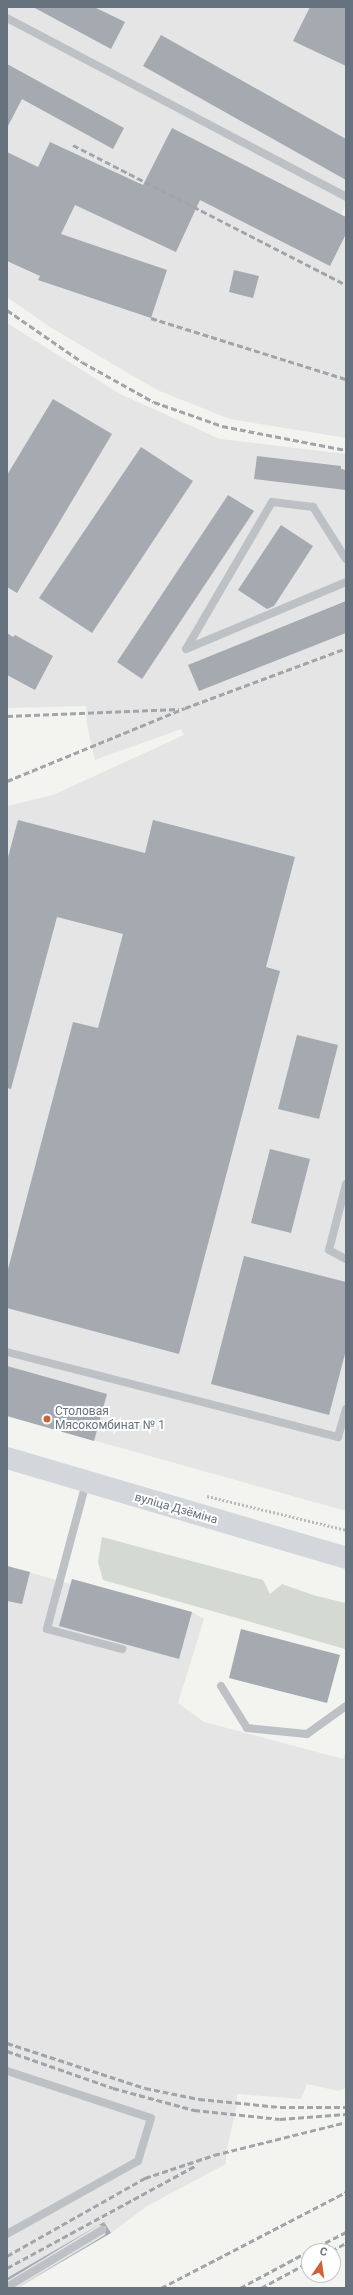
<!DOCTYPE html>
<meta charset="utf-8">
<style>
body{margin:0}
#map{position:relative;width:353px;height:2295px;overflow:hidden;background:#f3f4f0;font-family:Roboto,sans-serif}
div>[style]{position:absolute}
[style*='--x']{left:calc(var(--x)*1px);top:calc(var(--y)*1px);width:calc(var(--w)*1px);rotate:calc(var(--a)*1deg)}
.built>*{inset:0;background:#e4e5e4}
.green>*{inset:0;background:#d4dad2}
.building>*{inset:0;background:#a4aab0}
.path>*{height:2.5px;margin-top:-1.25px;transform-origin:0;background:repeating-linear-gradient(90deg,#b7b9bc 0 2px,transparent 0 4px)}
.lane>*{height:8px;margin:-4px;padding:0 4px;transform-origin:4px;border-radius:4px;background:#bdc0c4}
.secondary>*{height:22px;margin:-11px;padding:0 11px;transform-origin:11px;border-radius:11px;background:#d3d7db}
.rail>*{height:3px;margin-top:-1.5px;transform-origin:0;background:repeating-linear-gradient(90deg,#a1a5aa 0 6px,transparent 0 9px)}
.dots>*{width:11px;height:11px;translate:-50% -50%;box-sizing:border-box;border:2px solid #fff;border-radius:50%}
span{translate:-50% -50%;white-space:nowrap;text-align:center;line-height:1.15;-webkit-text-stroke:4px #fff;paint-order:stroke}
.poi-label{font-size:12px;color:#66727e}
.left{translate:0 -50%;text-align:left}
.street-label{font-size:12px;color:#66727e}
.frame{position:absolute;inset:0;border:8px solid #66727e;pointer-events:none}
.north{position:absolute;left:301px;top:2243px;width:40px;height:40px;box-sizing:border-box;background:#fff;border:1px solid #c2c7cb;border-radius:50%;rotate:13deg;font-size:11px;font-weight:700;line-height:16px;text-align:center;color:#66727e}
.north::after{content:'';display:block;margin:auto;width:14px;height:18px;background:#cd6337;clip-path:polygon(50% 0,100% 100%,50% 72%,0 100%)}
</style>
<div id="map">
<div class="built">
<i style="clip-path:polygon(7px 7px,346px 7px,346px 205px,341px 215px,346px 217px,346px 438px,230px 419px,157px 390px,50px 327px,7px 297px)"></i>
<i style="clip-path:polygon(7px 323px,120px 394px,220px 439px,346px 454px,346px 1511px,7px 1416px,7px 806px,53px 795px,184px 735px,181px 729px,95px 760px,87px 725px,86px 706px,7px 708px)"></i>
<i style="clip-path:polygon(7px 1566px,70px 1584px,72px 1579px,192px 1612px,204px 1619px,178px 1703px,204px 1722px,343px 1759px,346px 1751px,346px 2088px,338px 2091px,307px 2084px,301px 2099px,237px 2094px,237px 2104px,226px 2153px,226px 2164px,147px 2206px,111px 2233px,19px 2288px,7px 2288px)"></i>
</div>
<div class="green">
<i style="clip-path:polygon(102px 1537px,263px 1580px,270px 1594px,282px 1584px,316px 1596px,346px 1603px,346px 1647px,345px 1649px,103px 1580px,98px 1562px)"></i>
</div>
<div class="building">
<i style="clip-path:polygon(33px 7px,94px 7px,125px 22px,111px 49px)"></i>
<i style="clip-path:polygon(310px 7px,346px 7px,346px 66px,293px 41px)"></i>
<i style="clip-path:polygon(161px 35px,346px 139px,346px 180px,143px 66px)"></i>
<i style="clip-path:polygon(7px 64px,124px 128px,113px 149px,22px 99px,7px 128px)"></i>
<i style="clip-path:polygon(172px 128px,346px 217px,346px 234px,330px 266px,200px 200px,176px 252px,75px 205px,61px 234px,167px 270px,151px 318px,38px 280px,40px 276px,7px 261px,7px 152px,38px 167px,50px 142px,143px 185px)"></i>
<i style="clip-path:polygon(234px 270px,259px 276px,253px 298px,229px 292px)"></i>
<i style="clip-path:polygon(53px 399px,112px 434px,17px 593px,7px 587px,7px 475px)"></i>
<i style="clip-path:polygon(141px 447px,193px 481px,92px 633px,39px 598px)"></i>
<i style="clip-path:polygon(257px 456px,341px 466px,341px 469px,346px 470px,346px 490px,254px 479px)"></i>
<i style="clip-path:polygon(228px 495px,254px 511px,142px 679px,117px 662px)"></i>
<i style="clip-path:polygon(281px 525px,313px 546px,274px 606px,267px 609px,238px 590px)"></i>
<i style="clip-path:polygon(346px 601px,346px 633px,199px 691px,188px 665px)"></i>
<i style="clip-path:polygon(7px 633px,13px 637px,15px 635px,53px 656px,35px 690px,7px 675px)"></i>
<i style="clip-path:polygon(18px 820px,145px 853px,153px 820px,295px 857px,266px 967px,280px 971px,179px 1354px,7px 1308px,7px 1273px,73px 1022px,98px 1028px,123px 934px,57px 917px,11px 1089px,7px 1088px,7px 861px)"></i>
<i style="clip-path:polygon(297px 1035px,338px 1045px,319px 1119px,278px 1109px)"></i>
<i style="clip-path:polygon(270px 1149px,310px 1159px,291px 1233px,251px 1223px)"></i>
<i style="clip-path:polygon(244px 1256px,346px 1282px,346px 1350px,329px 1415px,211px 1384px)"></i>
<i style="clip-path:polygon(7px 1366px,107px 1394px,94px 1441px,7px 1416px)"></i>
<i style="clip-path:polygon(7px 1566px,30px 1572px,22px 1604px,7px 1601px)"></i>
<i style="clip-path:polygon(72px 1579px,192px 1612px,179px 1659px,59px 1626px)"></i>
<i style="clip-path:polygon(241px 1629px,340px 1655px,327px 1703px,229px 1678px)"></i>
<i style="clip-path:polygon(104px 2222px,111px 2233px,16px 2288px,105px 2235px,106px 2227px,99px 2225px,7px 2281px,7px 2278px)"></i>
</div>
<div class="path">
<i style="--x:207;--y:1496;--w:143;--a:13.7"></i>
</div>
<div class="lane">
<i style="--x:7;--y:18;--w:383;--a:27.8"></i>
<i style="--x:346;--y:559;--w:62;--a:-122.4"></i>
<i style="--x:313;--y:507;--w:41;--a:-173"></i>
<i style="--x:272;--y:502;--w:170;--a:120.3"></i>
<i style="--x:186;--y:649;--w:173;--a:-22.7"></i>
<i style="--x:346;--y:1184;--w:68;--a:104.4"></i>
<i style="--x:329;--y:1250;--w:19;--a:28"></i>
<i style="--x:7;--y:1352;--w:342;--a:14.4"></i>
<i style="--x:338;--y:1437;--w:29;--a:-74"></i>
<i style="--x:86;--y:1483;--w:151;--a:105"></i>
<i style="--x:47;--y:1629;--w:78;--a:14.9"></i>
<i style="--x:221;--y:1686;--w:49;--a:58.2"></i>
<i style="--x:247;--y:1728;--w:60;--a:5.7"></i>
<i style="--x:307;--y:1734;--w:48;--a:-35.7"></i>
<i style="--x:7;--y:2071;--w:151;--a:18.1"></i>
<i style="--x:151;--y:2118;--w:45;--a:106.8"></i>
<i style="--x:138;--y:2161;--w:150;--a:150.9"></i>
<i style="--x:7;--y:2287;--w:111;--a:-31"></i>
</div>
<div class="secondary">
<i style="--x:7;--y:1458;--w:353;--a:16.4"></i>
</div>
<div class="rail">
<i style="--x:73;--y:145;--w:307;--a:27.1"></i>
<i style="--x:7;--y:310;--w:91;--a:34.7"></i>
<i style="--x:82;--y:362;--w:82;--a:29.1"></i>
<i style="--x:154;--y:402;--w:72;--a:19.4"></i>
<i style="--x:222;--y:426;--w:126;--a:11"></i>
<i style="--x:151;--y:318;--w:204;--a:17.4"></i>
<i style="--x:7;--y:716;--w:172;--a:-2.3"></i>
<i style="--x:7;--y:781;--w:192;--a:-22.3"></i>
<i style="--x:185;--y:708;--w:172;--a:-20.4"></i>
<i style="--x:7;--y:2043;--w:145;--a:18.1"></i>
<i style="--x:145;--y:2088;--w:55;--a:11.5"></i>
<i style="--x:199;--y:2099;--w:81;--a:5.6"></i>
<i style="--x:280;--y:2107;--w:66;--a:0"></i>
<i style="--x:7;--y:2051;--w:112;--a:19.2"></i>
<i style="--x:113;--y:2088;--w:84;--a:15.2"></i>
<i style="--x:194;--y:2110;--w:86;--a:6"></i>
<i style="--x:280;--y:2119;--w:66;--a:-4.3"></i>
<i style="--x:309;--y:2251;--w:42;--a:-27.2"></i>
<i style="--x:331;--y:2251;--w:17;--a:-28"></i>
<i style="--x:7;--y:2256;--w:159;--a:-29.5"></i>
<i style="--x:145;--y:2178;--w:73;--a:-18.4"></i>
<i style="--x:214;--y:2155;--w:136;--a:-14"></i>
<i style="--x:7;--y:2268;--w:214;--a:-28.5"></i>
<i style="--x:161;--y:2288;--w:208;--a:-27.4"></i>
<i style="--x:240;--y:2288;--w:78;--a:-28.2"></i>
<i style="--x:261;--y:2288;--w:55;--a:-28.4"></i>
</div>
<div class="dots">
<i style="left:47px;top:1419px;background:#cd6337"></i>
</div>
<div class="poi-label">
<span class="left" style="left:55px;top:1419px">Столовая<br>Мясокомбинат № 1</span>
</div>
<div class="street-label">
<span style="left:176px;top:1509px;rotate:16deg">вуліца Дзёміна</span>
</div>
<div class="frame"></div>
<div class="north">С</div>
</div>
